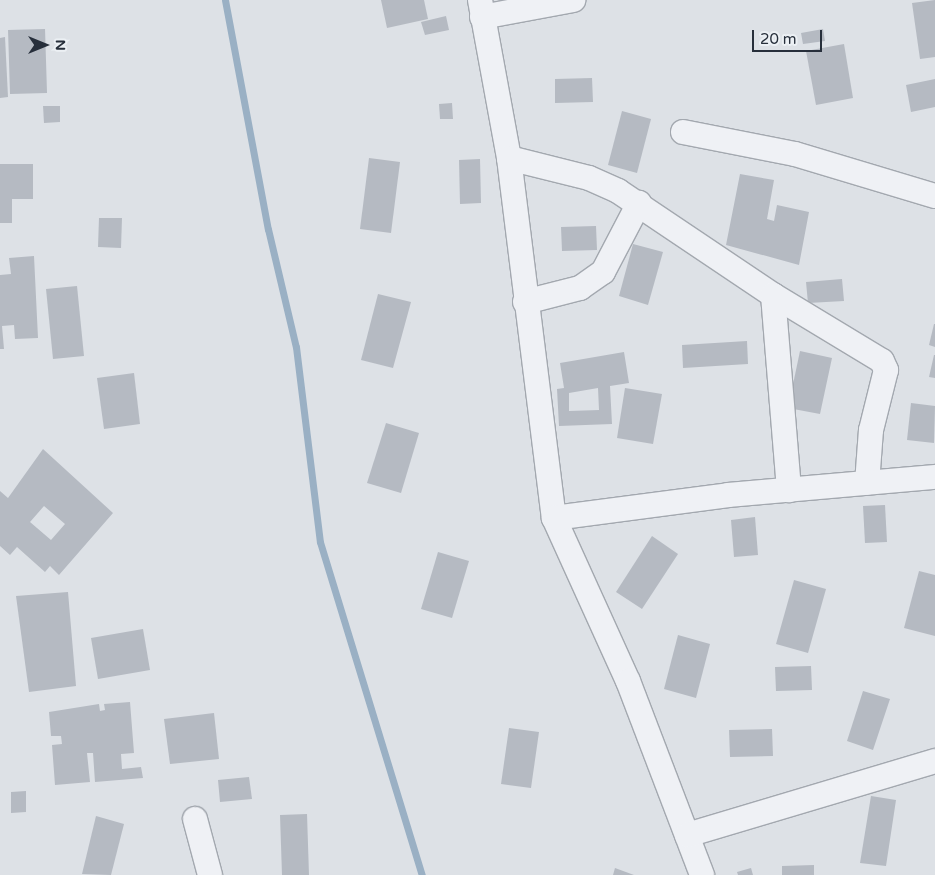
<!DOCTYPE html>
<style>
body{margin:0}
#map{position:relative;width:935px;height:875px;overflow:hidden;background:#dde1e6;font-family:"Varela Round",sans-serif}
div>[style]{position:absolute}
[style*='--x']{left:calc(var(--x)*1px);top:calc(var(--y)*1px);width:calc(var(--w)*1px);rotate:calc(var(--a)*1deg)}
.stream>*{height:7px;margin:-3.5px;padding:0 3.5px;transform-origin:3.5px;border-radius:3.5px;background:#9ab0c4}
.building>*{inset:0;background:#b5bac2}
.roads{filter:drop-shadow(1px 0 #a3a8af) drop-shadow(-1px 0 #a3a8af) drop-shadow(0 1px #a3a8af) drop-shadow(0 -1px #a3a8af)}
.minor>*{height:24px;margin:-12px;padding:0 12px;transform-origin:12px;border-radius:12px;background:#eff1f5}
span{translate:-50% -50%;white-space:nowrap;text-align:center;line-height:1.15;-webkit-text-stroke:4px #ecf0f4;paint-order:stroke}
.north{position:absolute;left:20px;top:20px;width:50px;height:50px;-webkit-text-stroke:4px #ecf0f4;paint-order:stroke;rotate:90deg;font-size:14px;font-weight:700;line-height:20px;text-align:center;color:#272f3b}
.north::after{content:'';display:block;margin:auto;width:18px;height:22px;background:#272f3b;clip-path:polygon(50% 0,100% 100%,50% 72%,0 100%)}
.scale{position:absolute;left:752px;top:30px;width:70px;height:22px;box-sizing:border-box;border:2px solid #272f3b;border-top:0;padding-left:6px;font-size:15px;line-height:18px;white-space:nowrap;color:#272f3b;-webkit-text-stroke:4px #ecf0f4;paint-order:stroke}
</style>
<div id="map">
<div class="stream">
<i style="--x:225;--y:0;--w:233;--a:79.4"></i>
<i style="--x:268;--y:229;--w:121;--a:76.7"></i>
<i style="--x:296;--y:347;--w:196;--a:83"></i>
<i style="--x:320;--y:542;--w:348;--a:73"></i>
</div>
<div class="building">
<i style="clip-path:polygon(381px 0,424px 0,428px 19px,387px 28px)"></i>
<i style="clip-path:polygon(935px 0,935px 57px,920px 59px,912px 3px)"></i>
<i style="clip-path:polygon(446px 16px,449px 30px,425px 35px,421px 22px)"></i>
<i style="clip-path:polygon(45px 29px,47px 93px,10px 94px,8px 30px)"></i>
<i style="clip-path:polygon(823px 29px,825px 41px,803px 44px,801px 33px)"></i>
<i style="clip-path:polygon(5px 37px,8px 97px,0 98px,0 38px)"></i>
<i style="clip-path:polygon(844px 44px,853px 98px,816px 105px,806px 51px)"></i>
<i style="clip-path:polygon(592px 78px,593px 102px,555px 103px,555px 79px)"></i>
<i style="clip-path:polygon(935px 79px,935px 107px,911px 112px,906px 85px)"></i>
<i style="clip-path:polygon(452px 103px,453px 119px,440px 119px,439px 104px)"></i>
<i style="clip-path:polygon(43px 106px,60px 106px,60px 122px,44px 123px)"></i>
<i style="clip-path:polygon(622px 111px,651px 119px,637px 173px,608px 165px)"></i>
<i style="clip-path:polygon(369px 158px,400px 162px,391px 233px,360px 229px)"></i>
<i style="clip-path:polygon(480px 159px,481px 203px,460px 204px,459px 160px)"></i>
<i style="clip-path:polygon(0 164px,33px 164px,33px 199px,12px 199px,12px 223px,0 223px)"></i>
<i style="clip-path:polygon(740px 174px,774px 180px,767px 219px,774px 221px,777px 205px,809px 212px,799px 265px,726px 245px)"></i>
<i style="clip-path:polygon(99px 218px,122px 218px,121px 248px,98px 247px)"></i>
<i style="clip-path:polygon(596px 226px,597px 250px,562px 251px,561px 227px)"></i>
<i style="clip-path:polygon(633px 244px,663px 252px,648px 305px,619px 296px)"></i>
<i style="clip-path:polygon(34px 256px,38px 338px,15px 339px,14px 325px,2px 326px,4px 349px,0 349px,0 275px,11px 274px,9px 258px)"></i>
<i style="clip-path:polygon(842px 279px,844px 301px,808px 303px,806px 282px)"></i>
<i style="clip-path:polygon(77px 286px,84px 356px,53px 359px,46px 289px)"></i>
<i style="clip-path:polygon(378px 294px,411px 302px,393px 368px,361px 360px)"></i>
<i style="clip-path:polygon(934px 324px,935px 324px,935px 347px,929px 345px)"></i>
<i style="clip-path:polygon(747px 341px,748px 364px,683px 368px,682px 345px)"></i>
<i style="clip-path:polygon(800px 351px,832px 358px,820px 414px,788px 408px)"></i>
<i style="clip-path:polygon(evenodd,624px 352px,629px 383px,610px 386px,612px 424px,559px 426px,557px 389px,564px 388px,560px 363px,624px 352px,598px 388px,599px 410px,569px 411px,569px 393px,598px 388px)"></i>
<i style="clip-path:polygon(934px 355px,935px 355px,935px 378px,929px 377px)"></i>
<i style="clip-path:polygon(134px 373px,140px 424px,104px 429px,97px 378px)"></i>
<i style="clip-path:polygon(625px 388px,662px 394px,653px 444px,617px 438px)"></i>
<i style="clip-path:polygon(911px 403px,935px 406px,934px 443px,907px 440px)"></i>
<i style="clip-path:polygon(386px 423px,419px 433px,401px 493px,367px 483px)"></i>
<i style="clip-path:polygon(evenodd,43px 449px,113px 513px,59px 575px,50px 566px,45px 572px,17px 547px,10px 555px,0 546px,0 491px,8px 498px,43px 449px,44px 506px,65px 524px,51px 540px,30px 522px,44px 506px)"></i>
<i style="clip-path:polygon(885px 505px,887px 542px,865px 543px,863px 506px)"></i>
<i style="clip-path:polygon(755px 517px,758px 555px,734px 557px,731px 520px)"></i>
<i style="clip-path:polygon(652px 536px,678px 554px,642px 609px,616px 592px)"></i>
<i style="clip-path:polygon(438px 552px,469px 561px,452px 618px,421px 609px)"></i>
<i style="clip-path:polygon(919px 571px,935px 575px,935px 636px,904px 628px)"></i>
<i style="clip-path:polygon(794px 580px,826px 589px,808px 653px,776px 644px)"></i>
<i style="clip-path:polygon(68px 592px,76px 686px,29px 692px,16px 596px)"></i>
<i style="clip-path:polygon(143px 629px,150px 670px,98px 679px,91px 638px)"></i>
<i style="clip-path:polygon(678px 635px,710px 644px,696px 698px,664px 689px)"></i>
<i style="clip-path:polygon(811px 666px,812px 690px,776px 691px,775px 667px)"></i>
<i style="clip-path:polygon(863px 691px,890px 699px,873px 750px,847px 741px)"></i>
<i style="clip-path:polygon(130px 702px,134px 753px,121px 754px,122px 769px,141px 767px,143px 778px,95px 782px,93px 753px,87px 753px,90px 782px,55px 785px,52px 745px,62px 744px,61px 736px,51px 736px,49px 712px,99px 704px,100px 711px,105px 710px,104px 704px)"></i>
<i style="clip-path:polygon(214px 713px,219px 759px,170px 764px,164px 719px)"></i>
<i style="clip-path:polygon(509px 728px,539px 732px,531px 788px,501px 784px)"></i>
<i style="clip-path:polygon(772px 729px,773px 756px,730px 757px,729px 730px)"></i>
<i style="clip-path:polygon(249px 777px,252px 799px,220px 802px,218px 780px)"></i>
<i style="clip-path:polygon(26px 791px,26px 812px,11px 813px,11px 792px)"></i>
<i style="clip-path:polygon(871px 796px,896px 800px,886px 866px,860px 863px)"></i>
<i style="clip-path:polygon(307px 814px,309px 875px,282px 875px,280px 815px)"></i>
<i style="clip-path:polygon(96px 816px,124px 824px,111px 875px,82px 874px)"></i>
<i style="clip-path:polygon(814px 865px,814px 875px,782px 875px,782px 866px)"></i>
<i style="clip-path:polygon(615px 868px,634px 875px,613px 875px)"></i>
<i style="clip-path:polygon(751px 868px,753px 875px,738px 875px,737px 872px)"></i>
</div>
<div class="roads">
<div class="minor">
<i style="--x:480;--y:0;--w:161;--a:79.6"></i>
<i style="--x:509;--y:158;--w:363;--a:82.9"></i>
<i style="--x:554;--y:518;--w:179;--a:65.6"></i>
<i style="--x:628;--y:681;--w:208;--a:69.1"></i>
<i style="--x:482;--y:17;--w:93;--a:-10.6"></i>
<i style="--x:683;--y:132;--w:114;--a:11.1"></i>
<i style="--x:795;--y:154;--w:146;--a:16.7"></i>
<i style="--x:509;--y:158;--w:82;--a:14"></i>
<i style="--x:589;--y:178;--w:32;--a:24"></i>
<i style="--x:618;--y:191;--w:187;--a:33.9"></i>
<i style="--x:773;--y:295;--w:127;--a:31.2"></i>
<i style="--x:882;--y:361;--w:10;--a:66"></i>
<i style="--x:886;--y:370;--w:62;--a:104"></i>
<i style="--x:871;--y:430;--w:53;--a:94.3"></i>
<i style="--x:773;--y:295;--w:196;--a:85.3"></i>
<i style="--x:525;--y:302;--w:57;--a:-14.3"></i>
<i style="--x:580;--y:288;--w:28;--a:-35"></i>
<i style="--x:603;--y:272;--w:78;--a:-62.4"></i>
<i style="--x:554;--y:518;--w:176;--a:-7.5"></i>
<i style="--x:728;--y:495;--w:208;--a:-5"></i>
<i style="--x:195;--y:819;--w:58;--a:75"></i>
<i style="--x:687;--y:835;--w:259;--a:-16.6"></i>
</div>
</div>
<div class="north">N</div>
<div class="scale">20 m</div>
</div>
